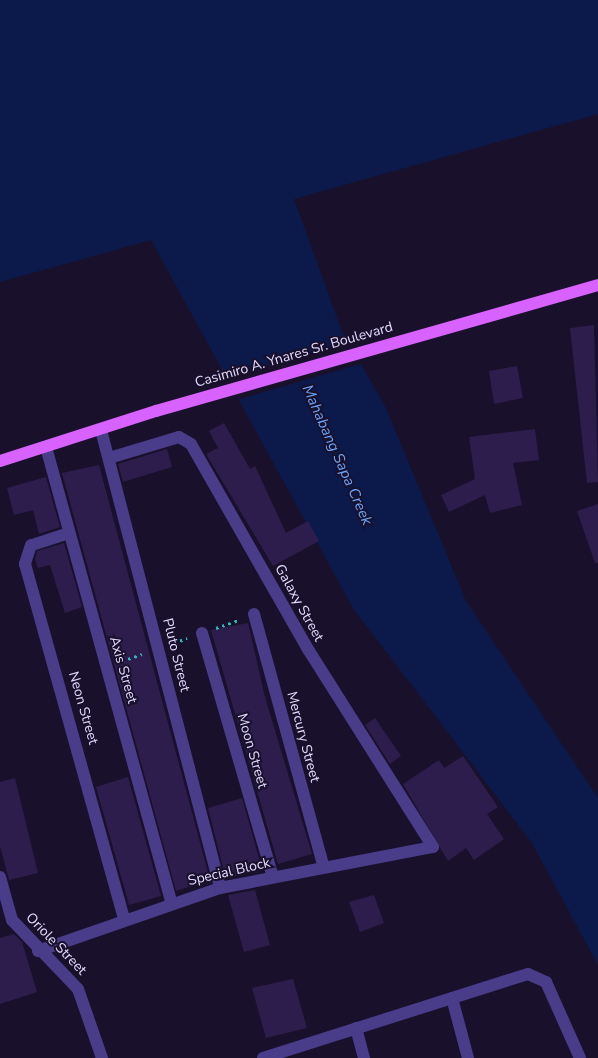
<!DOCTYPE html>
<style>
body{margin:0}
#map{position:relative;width:598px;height:1058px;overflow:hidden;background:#19112b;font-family:"Nunito Sans",sans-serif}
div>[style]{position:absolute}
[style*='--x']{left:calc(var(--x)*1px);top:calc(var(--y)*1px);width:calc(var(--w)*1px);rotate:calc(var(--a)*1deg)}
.water>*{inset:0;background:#0b1a4a}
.pier>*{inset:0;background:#19112b}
.building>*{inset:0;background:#2c1d4c}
.path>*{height:3px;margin-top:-1.5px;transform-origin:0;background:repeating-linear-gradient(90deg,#31b4bd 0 2.5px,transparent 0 6.5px)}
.minor>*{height:12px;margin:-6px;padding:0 6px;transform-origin:6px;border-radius:6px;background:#493c89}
.major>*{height:12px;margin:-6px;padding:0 6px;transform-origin:6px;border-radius:6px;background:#d862ff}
span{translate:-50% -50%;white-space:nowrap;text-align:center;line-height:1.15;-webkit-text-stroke:4px #19112b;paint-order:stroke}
.street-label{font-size:14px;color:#e3dbff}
.water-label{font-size:15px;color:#69a6ff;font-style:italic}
</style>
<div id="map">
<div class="water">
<i style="clip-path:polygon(0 0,598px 0,598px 114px,294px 199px,341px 329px,385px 406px,466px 601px,598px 798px,598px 965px,532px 843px,353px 608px,151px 240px,0 282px)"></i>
</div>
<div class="pier">
<i style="clip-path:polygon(351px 341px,364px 363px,236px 400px,224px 378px)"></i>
</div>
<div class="building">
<i style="clip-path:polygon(594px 325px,598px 482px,587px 483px,570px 328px)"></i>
<i style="clip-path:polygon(517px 366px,523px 398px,494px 404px,489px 371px)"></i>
<i style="clip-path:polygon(224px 423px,250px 469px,255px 466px,286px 533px,308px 521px,319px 541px,273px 566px,206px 454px,218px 448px,209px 431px)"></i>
<i style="clip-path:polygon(535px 429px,539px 460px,513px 463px,522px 505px,490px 513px,485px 495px,449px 512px,441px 495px,475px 479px,469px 437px)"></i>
<i style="clip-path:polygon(167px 449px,172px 467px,123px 482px,118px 464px)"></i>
<i style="clip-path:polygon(99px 465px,210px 880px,176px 891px,62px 473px)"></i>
<i style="clip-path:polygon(46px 477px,60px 527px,39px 534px,33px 510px,14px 515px,7px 488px)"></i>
<i style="clip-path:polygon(598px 504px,598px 563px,595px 563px,577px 511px)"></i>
<i style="clip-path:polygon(64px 543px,82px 607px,65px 613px,50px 565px,38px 568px,35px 559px,37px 551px)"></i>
<i style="clip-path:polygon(248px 623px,265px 697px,312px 854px,278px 864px,211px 630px)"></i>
<i style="clip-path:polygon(375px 718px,401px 756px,390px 764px,365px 725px)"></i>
<i style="clip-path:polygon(463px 756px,498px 807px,487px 814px,504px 839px,474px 860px,466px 848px,448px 861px,403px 784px,439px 760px,444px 768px)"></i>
<i style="clip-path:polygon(128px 777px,161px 896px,129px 905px,96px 787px)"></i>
<i style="clip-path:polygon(15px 778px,38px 873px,9px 880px,0 846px,0 782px)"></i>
<i style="clip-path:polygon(242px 798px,262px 869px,226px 879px,208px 808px)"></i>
<i style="clip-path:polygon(255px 890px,270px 945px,244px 952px,228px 895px)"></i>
<i style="clip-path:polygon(374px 895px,384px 923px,360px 932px,349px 902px)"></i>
<i style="clip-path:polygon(14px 934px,22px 942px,37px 992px,0 1004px,0 938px)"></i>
<i style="clip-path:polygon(293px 979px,307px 1028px,266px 1038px,252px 988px)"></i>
</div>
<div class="path">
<i style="--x:216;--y:628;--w:24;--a:-19"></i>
<i style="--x:174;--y:643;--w:14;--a:-21"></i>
<i style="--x:122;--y:661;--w:21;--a:-19"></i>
</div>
<div class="minor">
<i style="--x:101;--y:430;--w:473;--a:75.4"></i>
<i style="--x:46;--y:447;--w:472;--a:74.6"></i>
<i style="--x:69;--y:533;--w:40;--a:162"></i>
<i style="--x:31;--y:545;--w:20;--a:108"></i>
<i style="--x:25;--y:564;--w:369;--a:74.4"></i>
<i style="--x:254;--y:614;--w:263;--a:74.6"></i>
<i style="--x:202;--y:633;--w:254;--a:73.8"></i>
<i style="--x:0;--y:877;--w:45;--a:74.4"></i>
<i style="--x:12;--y:920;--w:95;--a:46.3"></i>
<i style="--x:78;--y:989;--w:73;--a:70.8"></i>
<i style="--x:38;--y:951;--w:193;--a:-19.1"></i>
<i style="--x:220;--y:888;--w:217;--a:-10.9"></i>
<i style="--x:433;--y:847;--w:232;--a:-122.3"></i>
<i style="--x:309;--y:651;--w:238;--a:-119.7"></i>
<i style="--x:191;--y:444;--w:14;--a:-150"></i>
<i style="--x:179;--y:437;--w:73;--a:163.3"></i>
<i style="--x:452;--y:998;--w:62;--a:75.1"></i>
<i style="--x:356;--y:1028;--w:31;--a:75"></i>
<i style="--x:263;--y:1058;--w:278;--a:-17.6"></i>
<i style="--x:528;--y:974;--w:20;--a:24"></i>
<i style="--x:546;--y:982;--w:83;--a:65.9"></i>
</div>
<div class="major">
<i style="--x:0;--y:461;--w:164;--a:-17.8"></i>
<i style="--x:156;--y:411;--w:460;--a:-15.9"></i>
</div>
<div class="street-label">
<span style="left:294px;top:355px;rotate:-16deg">Casimiro A. Ynares Sr. Boulevard</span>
<span style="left:299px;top:603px;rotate:61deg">Galaxy Street</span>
<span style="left:176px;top:655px;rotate:76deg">Pluto Street</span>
<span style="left:123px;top:670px;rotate:74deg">Axis Street</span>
<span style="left:83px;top:708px;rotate:74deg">Neon Street</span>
<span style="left:303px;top:737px;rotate:75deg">Mercury Street</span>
<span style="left:252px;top:751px;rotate:74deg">Moon Street</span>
<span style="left:229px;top:872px;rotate:-13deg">Special Block</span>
<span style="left:56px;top:944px;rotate:46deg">Oriole Street</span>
</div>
<div class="water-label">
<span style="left:337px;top:455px;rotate:66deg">Mahabang Sapa Creek</span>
</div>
</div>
